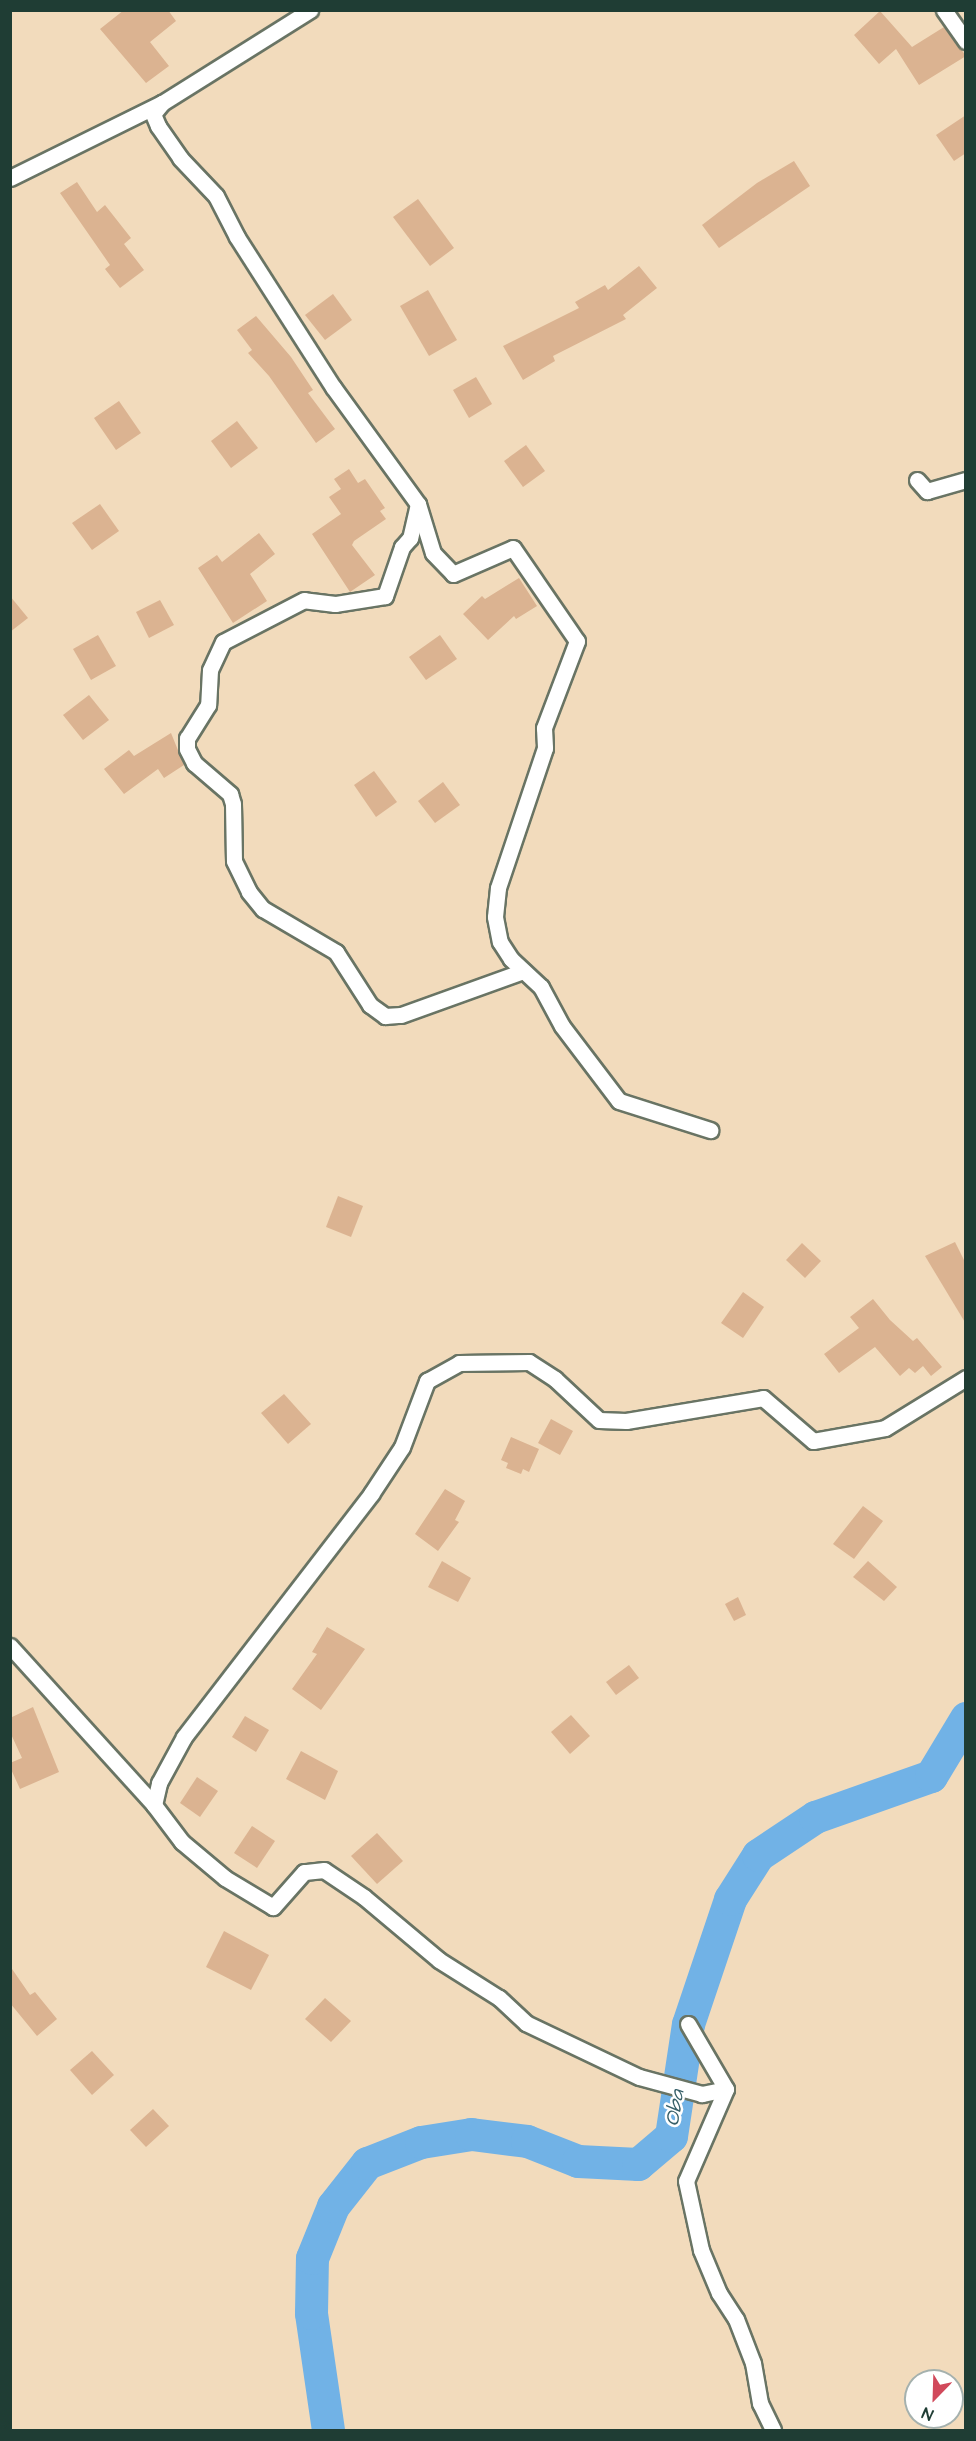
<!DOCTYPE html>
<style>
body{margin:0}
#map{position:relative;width:976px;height:2441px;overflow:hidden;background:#f2dbbc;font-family:"Architects Daughter",sans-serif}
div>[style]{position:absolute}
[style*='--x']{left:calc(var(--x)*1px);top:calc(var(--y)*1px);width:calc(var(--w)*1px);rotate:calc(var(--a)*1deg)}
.river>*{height:33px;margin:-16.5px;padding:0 16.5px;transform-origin:16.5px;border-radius:16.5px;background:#71b2e6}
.building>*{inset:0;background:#dbb391}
.roads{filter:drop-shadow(2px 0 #697464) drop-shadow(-2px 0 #697464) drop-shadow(0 2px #697464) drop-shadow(0 -2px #697464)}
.street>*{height:15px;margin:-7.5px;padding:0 7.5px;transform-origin:7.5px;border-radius:7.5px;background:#fff}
span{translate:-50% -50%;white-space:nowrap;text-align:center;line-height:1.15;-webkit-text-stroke:5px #fff;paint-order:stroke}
.water-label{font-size:21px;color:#386069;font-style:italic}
.frame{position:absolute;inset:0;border:12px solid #1f3d34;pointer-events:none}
.north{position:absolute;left:904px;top:2369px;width:60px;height:60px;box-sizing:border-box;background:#fff;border:2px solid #a5b1ae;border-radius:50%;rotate:203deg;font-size:16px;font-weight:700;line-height:24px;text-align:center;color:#1f3d34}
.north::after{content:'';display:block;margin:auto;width:21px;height:27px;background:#d1495b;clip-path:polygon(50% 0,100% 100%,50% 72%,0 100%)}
</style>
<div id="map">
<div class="river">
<i style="--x:328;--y:2430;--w:118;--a:-98.3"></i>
<i style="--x:311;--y:2313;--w:55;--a:-89"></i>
<i style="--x:312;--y:2258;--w:56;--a:-68"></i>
<i style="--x:333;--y:2206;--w:55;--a:-51.7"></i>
<i style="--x:367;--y:2163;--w:58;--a:-21.3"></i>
<i style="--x:421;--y:2142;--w:51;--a:-9.1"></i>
<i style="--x:471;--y:2134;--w:56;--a:7.1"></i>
<i style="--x:527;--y:2141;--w:55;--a:21.4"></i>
<i style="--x:578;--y:2161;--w:60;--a:2.9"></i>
<i style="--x:638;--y:2164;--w:43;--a:-40.3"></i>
<i style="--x:671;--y:2136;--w:113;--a:-81.4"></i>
<i style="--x:688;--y:2024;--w:132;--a:-71.4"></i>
<i style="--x:730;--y:1899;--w:52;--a:-57.5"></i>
<i style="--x:758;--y:1855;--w:69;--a:-33.7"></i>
<i style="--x:815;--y:1817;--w:123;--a:-19.5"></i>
<i style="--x:931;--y:1776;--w:68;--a:-58.9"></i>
</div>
<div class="building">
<i style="clip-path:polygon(124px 10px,168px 10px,176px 21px,150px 42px,169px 66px,146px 83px,100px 29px)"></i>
<i style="clip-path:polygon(880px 11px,912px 47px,944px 27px,966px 56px,919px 85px,896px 49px,879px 64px,854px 35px)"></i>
<i style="clip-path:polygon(966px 115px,966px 153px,954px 161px,936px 135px)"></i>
<i style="clip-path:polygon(794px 161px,810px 186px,719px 248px,702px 225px,757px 183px)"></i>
<i style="clip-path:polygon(77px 182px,97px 212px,105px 205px,131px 238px,124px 244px,144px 270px,120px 288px,105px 269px,110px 265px,60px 193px)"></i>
<i style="clip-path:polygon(418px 199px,454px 248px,430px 266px,393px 217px)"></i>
<i style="clip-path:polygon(639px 266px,657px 288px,623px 315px,626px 319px,553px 356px,555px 361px,523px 380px,503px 346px,579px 308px,575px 302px,605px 285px,608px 290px)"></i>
<i style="clip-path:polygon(428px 290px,457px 340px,429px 356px,400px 306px)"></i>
<i style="clip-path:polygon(333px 294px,352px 320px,325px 340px,305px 315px)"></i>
<i style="clip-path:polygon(256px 316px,291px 357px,313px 390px,308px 393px,335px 429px,316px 443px,269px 376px,248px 353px,252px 350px,237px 330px)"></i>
<i style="clip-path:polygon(476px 377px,492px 404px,469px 418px,453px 390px)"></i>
<i style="clip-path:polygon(119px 401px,141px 433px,116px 450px,94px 418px)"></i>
<i style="clip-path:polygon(237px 421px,258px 448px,231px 468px,211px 441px)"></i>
<i style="clip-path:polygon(526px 445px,545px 471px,523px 487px,504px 461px)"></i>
<i style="clip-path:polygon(349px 469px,358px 483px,365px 479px,385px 508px,380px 511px,386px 519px,354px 541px,352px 545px,375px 575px,350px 592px,312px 534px,341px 514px,329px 497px,341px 489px,334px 479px)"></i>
<i style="clip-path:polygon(100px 504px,119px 531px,92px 550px,72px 523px)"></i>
<i style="clip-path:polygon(259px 533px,275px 554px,250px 574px,267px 601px,233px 623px,198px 568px,217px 555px,222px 562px)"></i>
<i style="clip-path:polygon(519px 578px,537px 606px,516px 619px,514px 616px,488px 640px,463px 614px,482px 596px,485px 599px)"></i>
<i style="clip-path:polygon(10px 596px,28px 618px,10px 632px)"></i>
<i style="clip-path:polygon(160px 600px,174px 625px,149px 638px,136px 612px)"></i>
<i style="clip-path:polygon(98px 635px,116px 666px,91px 680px,73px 649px)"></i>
<i style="clip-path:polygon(440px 635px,457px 659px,426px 680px,409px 657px)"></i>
<i style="clip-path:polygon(89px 695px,109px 720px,83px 740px,63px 715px)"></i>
<i style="clip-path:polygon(171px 733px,184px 765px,164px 778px,158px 769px,124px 794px,104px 769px,129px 750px,134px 756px)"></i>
<i style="clip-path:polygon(374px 771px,397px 802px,376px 817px,354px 785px)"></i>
<i style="clip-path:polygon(443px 782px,460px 805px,435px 823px,418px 801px)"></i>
<i style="clip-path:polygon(338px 1196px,363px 1206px,351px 1237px,326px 1227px)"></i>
<i style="clip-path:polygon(955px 1242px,966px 1264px,966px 1324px,925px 1256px)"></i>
<i style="clip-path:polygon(802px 1243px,821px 1261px,805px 1278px,786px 1260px)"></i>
<i style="clip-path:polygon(743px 1292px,764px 1307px,743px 1338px,721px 1323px)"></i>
<i style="clip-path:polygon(873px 1299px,890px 1320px,913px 1341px,917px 1338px,942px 1367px,931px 1376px,923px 1366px,915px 1373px,909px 1368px,900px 1376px,875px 1347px,839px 1373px,824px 1354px,859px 1328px,850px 1317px)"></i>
<i style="clip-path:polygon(284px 1394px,311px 1424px,288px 1444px,261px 1413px)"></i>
<i style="clip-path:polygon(551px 1419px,573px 1431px,560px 1455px,538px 1443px)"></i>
<i style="clip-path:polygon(511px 1437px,539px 1449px,529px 1472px,523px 1469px,521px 1474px,506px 1468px,508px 1463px,501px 1460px)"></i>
<i style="clip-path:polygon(445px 1489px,465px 1501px,455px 1520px,459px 1522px,438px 1551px,415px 1534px)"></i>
<i style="clip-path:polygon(863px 1506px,883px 1521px,854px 1559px,833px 1544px)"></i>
<i style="clip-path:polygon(442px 1561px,471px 1578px,458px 1602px,428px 1587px)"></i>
<i style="clip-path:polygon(868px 1561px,897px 1587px,884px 1601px,853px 1577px)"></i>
<i style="clip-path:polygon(738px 1597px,746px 1615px,734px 1621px,725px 1604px)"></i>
<i style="clip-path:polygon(327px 1627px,365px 1649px,321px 1710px,292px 1689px,317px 1654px,312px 1652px)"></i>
<i style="clip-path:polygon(629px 1665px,639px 1678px,616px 1695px,606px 1682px)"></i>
<i style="clip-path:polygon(33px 1707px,59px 1772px,20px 1789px,10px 1767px,10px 1763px,22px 1758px,10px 1732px,10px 1718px)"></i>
<i style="clip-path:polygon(571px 1715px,590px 1736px,570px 1754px,551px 1732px)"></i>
<i style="clip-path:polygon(245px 1716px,269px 1730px,256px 1752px,232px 1737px)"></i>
<i style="clip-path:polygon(301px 1751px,338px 1771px,325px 1800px,286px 1779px)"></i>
<i style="clip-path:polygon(197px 1777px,218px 1791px,200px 1817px,180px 1803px)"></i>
<i style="clip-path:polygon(252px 1826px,275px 1841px,257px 1868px,234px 1853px)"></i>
<i style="clip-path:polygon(377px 1833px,403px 1861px,377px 1884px,351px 1856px)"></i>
<i style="clip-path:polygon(224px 1931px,269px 1955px,251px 1990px,206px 1967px)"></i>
<i style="clip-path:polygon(10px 1966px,30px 1995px,35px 1992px,57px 2019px,37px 2036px,10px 2003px)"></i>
<i style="clip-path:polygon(325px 1998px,351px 2021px,331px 2042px,305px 2019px)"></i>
<i style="clip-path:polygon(92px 2051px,114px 2075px,92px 2095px,70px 2070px)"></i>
<i style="clip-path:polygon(153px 2109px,169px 2126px,146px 2147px,130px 2130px)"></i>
</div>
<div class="roads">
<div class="street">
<i style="--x:944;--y:10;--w:38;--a:55"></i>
<i style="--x:162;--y:103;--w:14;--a:129"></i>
<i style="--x:153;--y:114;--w:13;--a:67"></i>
<i style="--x:158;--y:126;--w:39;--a:55"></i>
<i style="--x:180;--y:158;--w:52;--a:46.5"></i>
<i style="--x:216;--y:196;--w:46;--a:62.9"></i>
<i style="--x:237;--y:237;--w:178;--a:57.4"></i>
<i style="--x:333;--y:387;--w:145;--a:54"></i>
<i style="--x:418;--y:504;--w:51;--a:73"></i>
<i style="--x:433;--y:553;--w:29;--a:46"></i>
<i style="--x:453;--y:574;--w:65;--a:-23.4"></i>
<i style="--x:513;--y:548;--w:113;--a:55.5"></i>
<i style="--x:577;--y:641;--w:93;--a:110.8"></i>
<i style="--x:544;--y:728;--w:20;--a:87"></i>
<i style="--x:545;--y:748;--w:148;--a:108.6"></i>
<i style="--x:498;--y:888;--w:29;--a:96"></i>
<i style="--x:495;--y:917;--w:25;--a:79"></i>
<i style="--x:500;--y:942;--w:20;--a:57"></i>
<i style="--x:511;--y:959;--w:41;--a:43"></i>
<i style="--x:541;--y:987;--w:44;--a:61.7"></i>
<i style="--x:562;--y:1026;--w:94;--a:52.8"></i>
<i style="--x:619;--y:1101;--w:96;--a:17.7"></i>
<i style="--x:10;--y:178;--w:169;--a:-26.3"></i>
<i style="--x:162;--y:103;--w:175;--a:-32.1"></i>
<i style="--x:917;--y:480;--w:15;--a:48"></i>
<i style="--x:927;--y:491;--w:41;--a:-15.8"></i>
<i style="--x:418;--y:504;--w:35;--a:103"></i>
<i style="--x:410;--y:538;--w:12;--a:132"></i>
<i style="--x:402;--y:547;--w:52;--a:109.1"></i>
<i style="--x:385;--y:596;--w:51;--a:170.9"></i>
<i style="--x:335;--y:604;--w:31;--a:-173"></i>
<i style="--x:304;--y:600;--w:91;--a:152.6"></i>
<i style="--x:223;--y:642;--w:31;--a:115"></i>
<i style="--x:210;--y:670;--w:35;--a:93"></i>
<i style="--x:208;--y:705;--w:39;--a:122"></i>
<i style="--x:187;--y:738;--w:11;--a:90"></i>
<i style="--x:187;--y:749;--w:16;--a:63"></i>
<i style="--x:194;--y:763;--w:48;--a:40.7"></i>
<i style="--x:230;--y:794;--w:10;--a:73"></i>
<i style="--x:233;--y:804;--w:57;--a:89"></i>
<i style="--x:234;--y:861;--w:34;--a:64"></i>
<i style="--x:249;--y:892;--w:22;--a:51"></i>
<i style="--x:263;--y:909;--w:85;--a:30.5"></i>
<i style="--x:336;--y:952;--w:63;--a:57.3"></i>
<i style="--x:370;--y:1005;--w:19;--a:36"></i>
<i style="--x:385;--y:1016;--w:16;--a:-4"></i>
<i style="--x:401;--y:1015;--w:130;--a:-19.8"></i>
<i style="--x:10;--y:1646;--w:215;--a:47.8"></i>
<i style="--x:688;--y:2024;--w:75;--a:59.7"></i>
<i style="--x:726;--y:2089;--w:100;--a:113.5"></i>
<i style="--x:686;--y:2181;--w:71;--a:77.7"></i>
<i style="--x:701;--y:2250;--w:47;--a:67.3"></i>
<i style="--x:719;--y:2293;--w:31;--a:57"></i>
<i style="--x:736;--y:2319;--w:47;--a:68.9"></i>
<i style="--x:753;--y:2363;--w:41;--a:80.1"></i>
<i style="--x:760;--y:2403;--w:30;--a:64"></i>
<i style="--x:726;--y:2089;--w:25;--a:168"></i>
<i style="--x:702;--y:2094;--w:65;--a:-164.9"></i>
<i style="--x:639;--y:2077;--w:125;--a:-154.5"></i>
<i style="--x:526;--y:2023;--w:37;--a:-137"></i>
<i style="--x:499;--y:1998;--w:71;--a:-147.7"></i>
<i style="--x:439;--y:1960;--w:98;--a:-140"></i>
<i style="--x:364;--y:1897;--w:48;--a:-146"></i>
<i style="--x:324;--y:1870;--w:20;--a:174"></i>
<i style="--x:304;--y:1872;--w:47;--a:131.5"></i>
<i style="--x:273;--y:1907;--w:56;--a:-148.9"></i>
<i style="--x:225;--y:1878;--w:56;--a:-140.1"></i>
<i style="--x:182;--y:1842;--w:46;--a:-127.1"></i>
<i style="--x:154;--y:1805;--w:23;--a:-77"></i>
<i style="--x:159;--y:1783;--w:52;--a:-61.5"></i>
<i style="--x:184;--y:1737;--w:307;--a:-52.4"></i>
<i style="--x:371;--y:1494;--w:56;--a:-56.6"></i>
<i style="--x:402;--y:1447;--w:71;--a:-69.3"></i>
<i style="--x:427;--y:1381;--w:37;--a:-29"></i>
<i style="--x:459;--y:1363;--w:70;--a:-0.8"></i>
<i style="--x:529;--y:1362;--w:31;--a:33"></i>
<i style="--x:555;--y:1379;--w:60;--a:43"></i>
<i style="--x:599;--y:1420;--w:27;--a:2"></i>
<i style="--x:626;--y:1421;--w:139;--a:-9.5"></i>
<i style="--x:763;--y:1398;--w:66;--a:40.7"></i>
<i style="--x:813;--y:1441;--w:73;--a:-10.2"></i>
<i style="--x:885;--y:1428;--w:95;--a:-31.7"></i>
</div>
</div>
<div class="water-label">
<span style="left:675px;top:2108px;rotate:-81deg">Oba</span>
</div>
<div class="frame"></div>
<div class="north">N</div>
</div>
